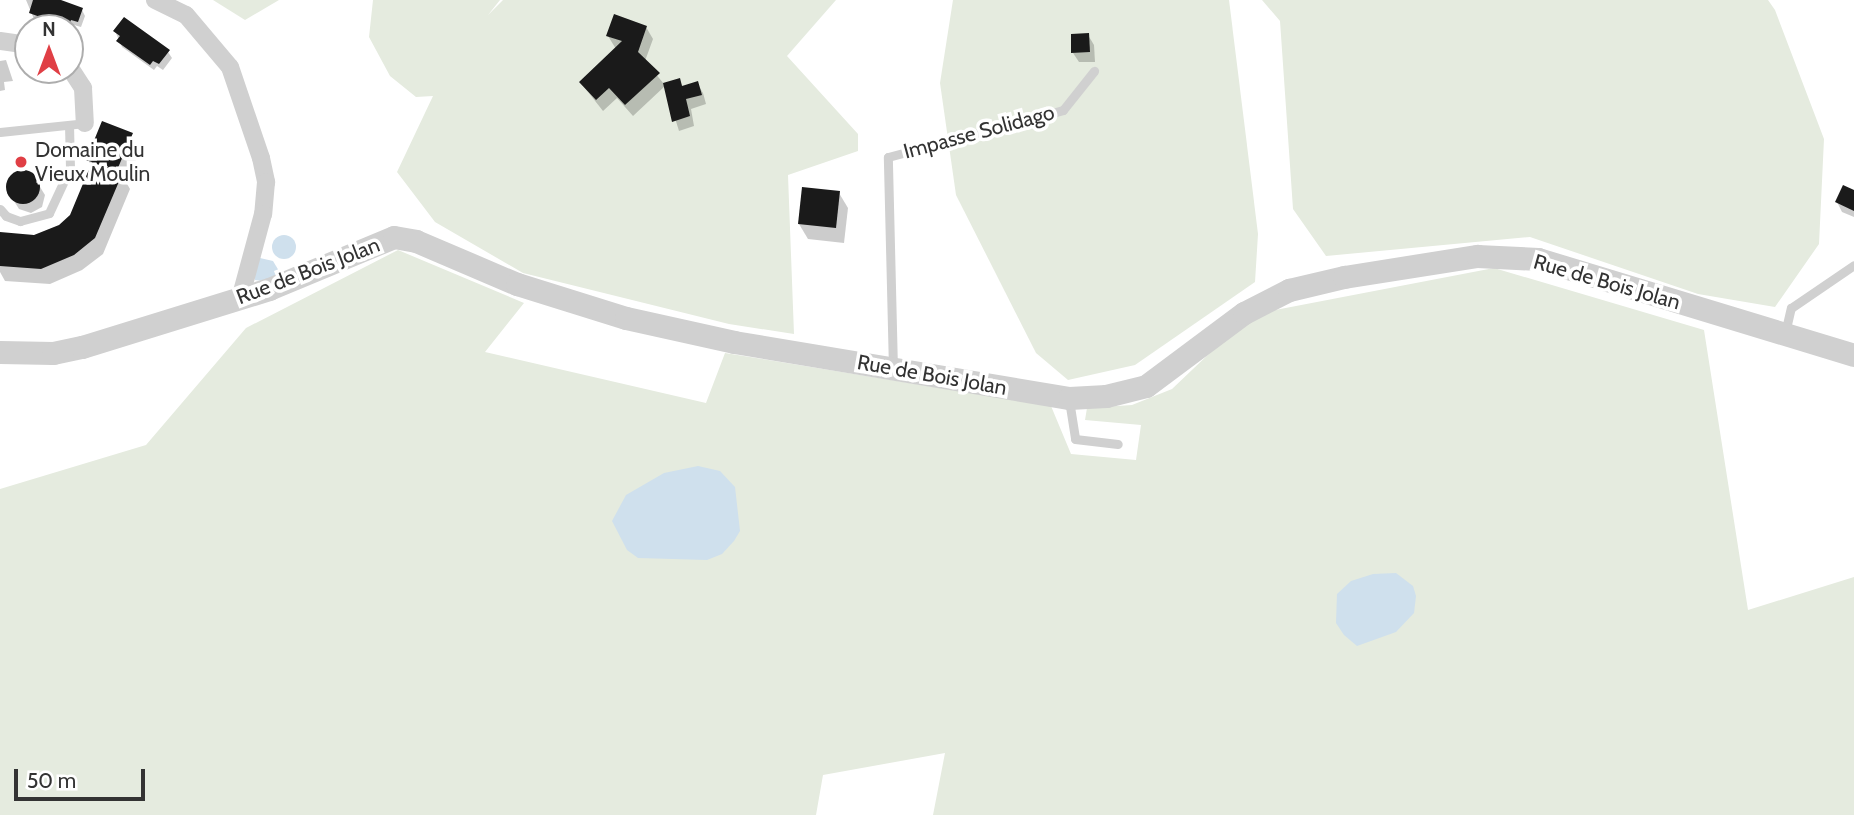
<!DOCTYPE html>
<style>
body{margin:0}
#map{position:relative;width:1854px;height:815px;overflow:hidden;background:#fff;font-family:Cabin,sans-serif}
div>[style]{position:absolute}
[style*='--x']{left:calc(var(--x)*1px);top:calc(var(--y)*1px);width:calc(var(--w)*1px);rotate:calc(var(--a)*1deg)}
.green>*{inset:0;background:#e5ebdf}
.water>*{inset:0;background:#cfe0ed}
.round{border-radius:50%}
.shadow>*{inset:0;background:#0003}
.building>*{inset:0;background:#1a1a1a}
.service>*{height:9px;margin:-4.5px;padding:0 4.5px;transform-origin:4.5px;border-radius:4.5px;background:#d0d0d0}
.minor>*{height:18px;margin:-9px;padding:0 9px;transform-origin:9px;border-radius:9px;background:#d0d0d0}
.tertiary>*{height:23px;margin:-11.5px;padding:0 11.5px;transform-origin:11.5px;border-radius:11.5px;background:#d0d0d0}
.dots>*{width:19px;height:19px;translate:-50% -50%;box-sizing:border-box;border:4px solid #fff;border-radius:50%}
span{translate:-50% -50%;white-space:nowrap;text-align:center;line-height:1.15;-webkit-text-stroke:7px #fff;paint-order:stroke}
.street-label{font-size:21px;color:#333}
.poi-label{font-size:21px;color:#333}
.left{translate:0 -50%;text-align:left}
.north{position:absolute;left:14px;top:14px;width:70px;height:70px;box-sizing:border-box;background:#fff;border:2px solid #adadad;border-radius:50%;rotate:0deg;font-size:19px;font-weight:700;line-height:28px;text-align:center;color:#333}
.north::after{content:'';display:block;margin:auto;width:24px;height:32px;background:#e03f45;clip-path:polygon(50% 0,100% 100%,50% 72%,0 100%)}
.scale{position:absolute;left:14px;top:769px;width:131px;height:32px;box-sizing:border-box;border:4px solid #333;border-top:0;padding-left:9px;font-size:21px;line-height:24px;white-space:nowrap;color:#333;-webkit-text-stroke:5px #fff;paint-order:stroke}
</style>
<div id="map">
<div class="green">
<i style="clip-path:polygon(213px 0,279px 0,245px 20px)"></i>
<i style="clip-path:polygon(373px 0,500px 0,488px 15px,503px 0,836px 0,787px 56px,858px 134px,858px 151px,788px 175px,794px 334px,729px 324px,523px 273px,435px 222px,397px 172px,433px 96px,416px 97px,390px 76px,369px 37px)"></i>
<i style="clip-path:polygon(953px 0,1229px 0,1258px 234px,1255px 282px,1135px 365px,1068px 380px,1036px 353px,956px 195px,940px 83px)"></i>
<i style="clip-path:polygon(1262px 0,1768px 0,1775px 10px,1824px 139px,1819px 244px,1775px 307px,1698px 294px,1530px 237px,1326px 256px,1293px 209px,1280px 21px)"></i>
<i style="clip-path:polygon(398px 250px,524px 303px,485px 352px,706px 403px,725px 353px,1051px 406px,1071px 454px,1136px 460px,1141px 425px,1085px 420px,1087px 408px,1132px 405px,1172px 389px,1235px 329px,1265px 312px,1494px 268px,1704px 330px,1748px 610px,1854px 577px,1854px 815px,933px 815px,945px 753px,823px 775px,816px 815px,0 815px,0 489px,146px 445px,246px 328px)"></i>
</div>
<div class="water">
<i class="round" style="left:272px;top:235px;width:24px;height:24px"></i>
<i style="clip-path:polygon(260px 258px,273px 261px,279px 271px,277px 277px,270px 282px,255px 280px,251px 263px)"></i>
<i style="clip-path:polygon(698px 466px,720px 471px,735px 487px,740px 531px,734px 541px,722px 554px,707px 560px,638px 558px,627px 550px,612px 521px,626px 495px,664px 473px)"></i>
<i style="clip-path:polygon(1396px 573px,1413px 586px,1416px 596px,1414px 613px,1396px 632px,1357px 646px,1344px 635px,1336px 623px,1337px 594px,1351px 581px,1373px 574px)"></i>
</div>
<div class="shadow">
<i style="clip-path:polygon(26px 0,56px 0,82px 10px,85px 16px,81px 27px,74px 25px,71px 32px,70px 28px,59px 28px,34px 19px)"></i>
<i style="clip-path:polygon(646px 27px,653px 39px,645px 61px,664px 84px,679px 80px,683px 87px,697px 83px,703px 93px,706px 104px,691px 109px,694px 126px,679px 131px,665px 86px,633px 116px,617px 98px,603px 111px,581px 83px,616px 49px,608px 36px)"></i>
<i style="clip-path:polygon(115px 31px,168px 52px,172px 58px,163px 70px,157px 66px,154px 70px,122px 47px)"></i>
<i style="clip-path:polygon(1088px 35px,1094px 45px,1095px 62px,1079px 62px,1073px 53px)"></i>
<i style="clip-path:polygon(6px 60px,13px 81px,4px 82px,5px 90px,0 91px,0 61px)"></i>
<i style="clip-path:polygon(131px 135px,140px 150px,126px 182px,130px 189px,103px 254px,82px 270px,50px 284px,5px 281px,0 272px,0 234px,35px 237px,59px 226px,72px 216px,92px 167px,88px 160px)"></i>
<i style="clip-path:polygon(21px 171px,32px 174px,45px 195px,42px 207px,31px 213px,19px 209px,7px 190px,10px 177px)"></i>
<i style="clip-path:polygon(1854px 192px,1854px 217px,1842px 212px,1837px 202px)"></i>
<i style="clip-path:polygon(839px 193px,848px 208px,844px 243px,808px 239px,799px 224px)"></i>
</div>
<div class="building">
<i style="clip-path:polygon(33px 0,61px 0,83px 8px,78px 22px,71px 20px,68px 27px,29px 13px)"></i>
<i style="clip-path:polygon(614px 14px,647px 26px,638px 52px,660px 73px,625px 105px,609px 88px,596px 100px,579px 82px,622px 41px,606px 36px)"></i>
<i style="clip-path:polygon(124px 17px,170px 50px,159px 64px,153px 61px,150px 65px,116px 41px,120px 36px,113px 31px)"></i>
<i style="clip-path:polygon(1089px 33px,1090px 52px,1071px 53px,1071px 34px)"></i>
<i style="clip-path:polygon(680px 78px,682px 86px,698px 81px,702px 95px,686px 99px,690px 116px,672px 122px,663px 83px)"></i>
<i style="clip-path:polygon(102px 121px,133px 133px,117px 170px,123px 172px,95px 238px,74px 255px,41px 269px,0 266px,0 232px,34px 235px,59px 225px,70px 215px,92px 162px,86px 160px)"></i>
<i class="round" style="left:6px;top:170px;width:34px;height:34px"></i>
<i style="clip-path:polygon(1843px 185px,1854px 190px,1854px 211px,1835px 202px)"></i>
<i style="clip-path:polygon(802px 187px,840px 191px,836px 228px,798px 224px)"></i>
</div>
<div class="service">
<i style="--x:0;--y:132;--w:85;--a:-6"></i>
<i style="--x:0;--y:209;--w:9;--a:49"></i>
<i style="--x:6;--y:216;--w:15;--a:20"></i>
<i style="--x:20;--y:221;--w:30;--a:-15"></i>
<i style="--x:49;--y:213;--w:50;--a:-65"></i>
<i style="--x:70;--y:168;--w:43;--a:-91.3"></i>
<i style="--x:1785;--y:333;--w:26;--a:-77"></i>
<i style="--x:1791;--y:308;--w:76;--a:-34.3"></i>
<i style="--x:893;--y:369;--w:212;--a:-91.4"></i>
<i style="--x:888;--y:157;--w:181;--a:-15"></i>
<i style="--x:1063;--y:110;--w:50;--a:-51.5"></i>
<i style="--x:1069;--y:400;--w:39;--a:81"></i>
<i style="--x:1075;--y:439;--w:43;--a:6.6"></i>
</div>
<div class="minor">
<i style="--x:155;--y:0;--w:34;--a:26"></i>
<i style="--x:186;--y:15;--w:68;--a:49.8"></i>
<i style="--x:230;--y:67;--w:96;--a:71.2"></i>
<i style="--x:261;--y:158;--w:25;--a:78"></i>
<i style="--x:266;--y:182;--w:32;--a:95"></i>
<i style="--x:263;--y:214;--w:88;--a:105.1"></i>
<i style="--x:0;--y:41;--w:28;--a:8"></i>
<i style="--x:70;--y:68;--w:24;--a:57"></i>
<i style="--x:83;--y:88;--w:35;--a:87"></i>
</div>
<div class="tertiary">
<i style="--x:0;--y:352;--w:53;--a:1.1"></i>
<i style="--x:53;--y:353;--w:30;--a:-12"></i>
<i style="--x:82;--y:347;--w:196;--a:-17.2"></i>
<i style="--x:269;--y:289;--w:135;--a:-22.6"></i>
<i style="--x:394;--y:237;--w:22;--a:10"></i>
<i style="--x:416;--y:241;--w:110;--a:23.1"></i>
<i style="--x:517;--y:284;--w:114;--a:17.3"></i>
<i style="--x:626;--y:318;--w:111;--a:12.5"></i>
<i style="--x:734;--y:342;--w:340;--a:9.5"></i>
<i style="--x:1069;--y:398;--w:37;--a:-3"></i>
<i style="--x:1106;--y:396;--w:41;--a:-14"></i>
<i style="--x:1146;--y:386;--w:122;--a:-36.7"></i>
<i style="--x:1244;--y:313;--w:51;--a:-27.1"></i>
<i style="--x:1289;--y:290;--w:57;--a:-13.3"></i>
<i style="--x:1344;--y:277;--w:135;--a:-9"></i>
<i style="--x:1477;--y:256;--w:61;--a:2.8"></i>
<i style="--x:1538;--y:259;--w:330;--a:16.9"></i>
</div>
<div class="dots">
<i style="left:21px;top:162px;background:#e03f45"></i>
</div>
<div class="street-label">
<span style="left:979px;top:132px;rotate:-15deg">Impasse Solidago</span>
<span style="left:308px;top:271px;rotate:-21deg">Rue de Bois Jolan</span>
<span style="left:1607px;top:282px;rotate:16deg">Rue de Bois Jolan</span>
<span style="left:932px;top:375px;rotate:10deg">Rue de Bois Jolan</span>
</div>
<div class="poi-label">
<span class="left" style="left:35px;top:162px">Domaine du<br>Vieux Moulin</span>
</div>
<div class="north">N</div>
<div class="scale">50 m</div>
</div>
